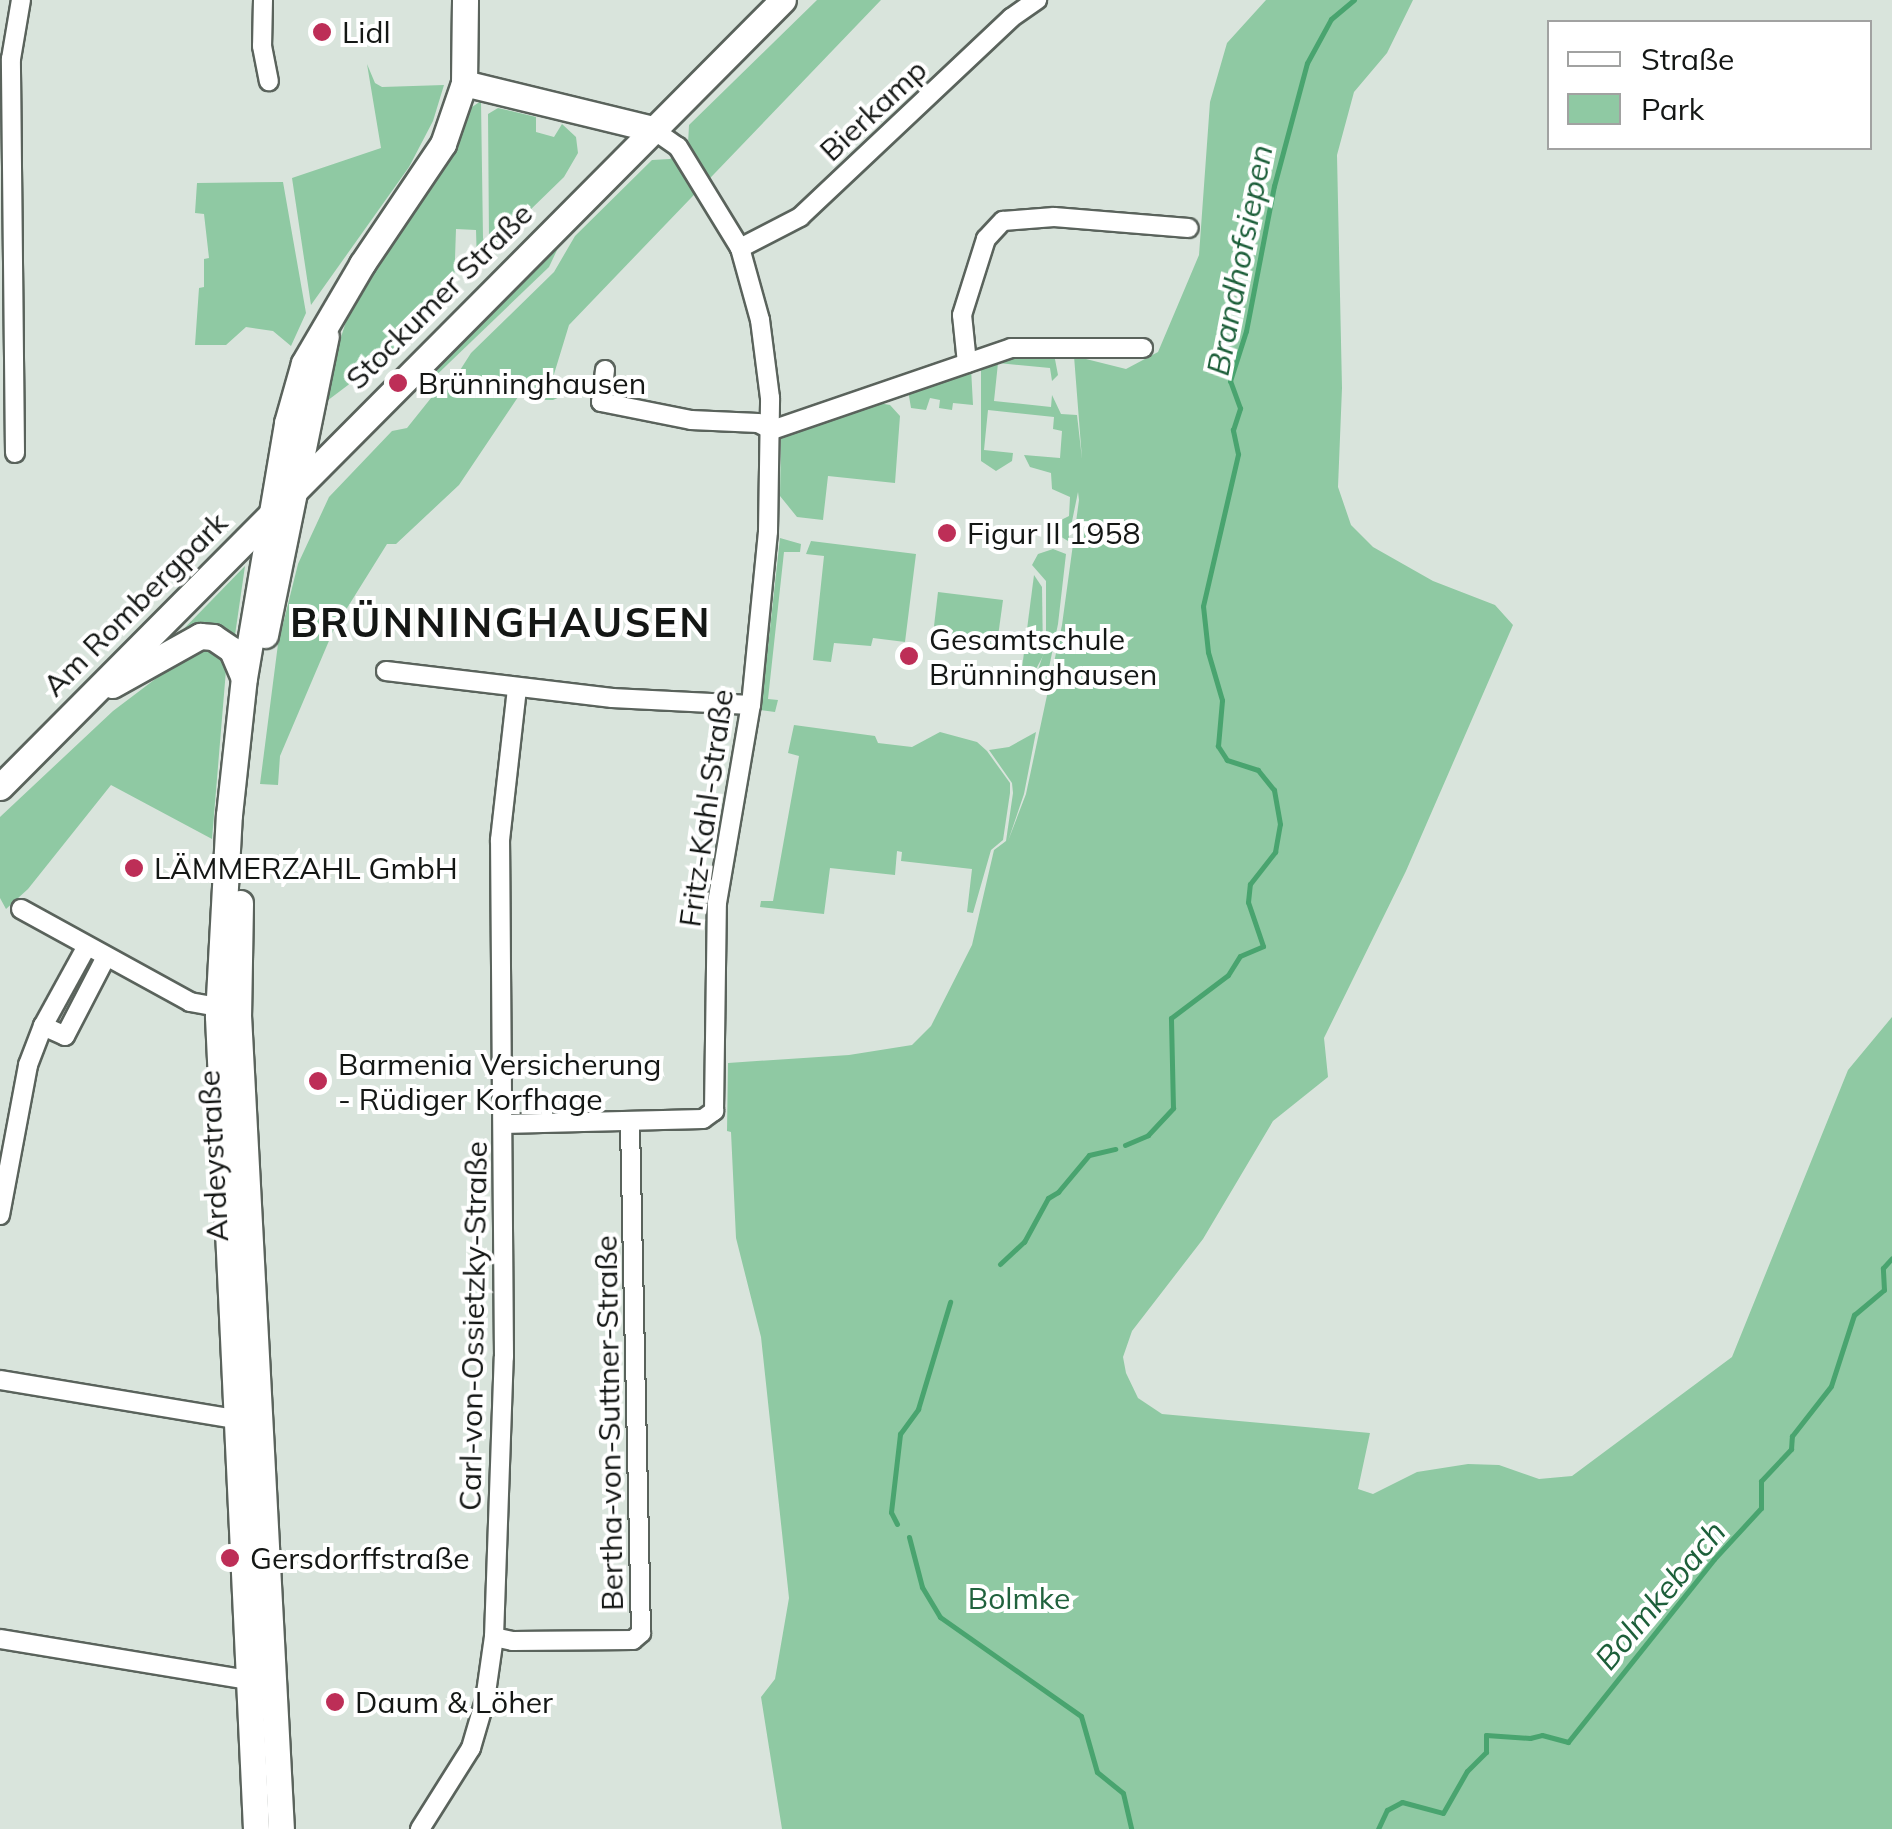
<!DOCTYPE html>
<meta charset="utf-8">
<style>
body{margin:0}
#map{position:relative;width:1892px;height:1829px;overflow:hidden;background:#d9e4dc;font-family:Mulish,sans-serif}
div>[style]{position:absolute}
[style*='--x']{left:calc(var(--x)*1px);top:calc(var(--y)*1px);width:calc(var(--w)*1px);rotate:calc(var(--a)*1deg)}
.green>*{inset:0;background:#8fc9a3}
.stream>*{height:5px;margin:-2.5px;padding:0 2.5px;transform-origin:2.5px;border-radius:2.5px;background:#49a46f}
.roads{filter:drop-shadow(2px 0 #5a635c) drop-shadow(-2px 0 #5a635c) drop-shadow(0 2px #5a635c) drop-shadow(0 -2px #5a635c)}
.minor>*{height:18px;margin:-9px;padding:0 9px;transform-origin:9px;border-radius:9px;background:#fff}
.secondary>*{height:25px;margin:-12.5px;padding:0 12.5px;transform-origin:12.5px;border-radius:12.5px;background:#fff}
.dots>*{width:28px;height:28px;translate:-50% -50%;box-sizing:border-box;border:5px solid #fff;border-radius:50%}
span{translate:-50% -50%;white-space:nowrap;text-align:center;line-height:1.15;-webkit-text-stroke:8px #fff;paint-order:stroke}
.poi-label{font-size:30px;color:#141715}
.left{translate:0 -50%;text-align:left}
.street-label{font-size:30px;color:#141715}
.park-label{font-size:30px;color:#20623d}
.water-label{font-size:32px;color:#1d5f3a;font-style:italic}
.district-label{font-size:40px;color:#141715;font-weight:700;letter-spacing:2.5px}
.legend{position:absolute;left:1547px;top:20px;width:325px;height:130px;box-sizing:border-box;background:#fff;border:2px solid #a1a2a1;margin:0;padding:12px 18px;list-style:none;font-size:30px;color:#141715}
.legend li{display:flex;align-items:center;gap:20px;height:50px}
.legend b{width:50px;border:2px solid #a1a2a1}
</style>
<div id="map">
<div class="green">
<i style="clip-path:polygon(817px 0,881px 0,569px 325px,551px 384px,569px 393px,553px 400px,543px 400px,543px 392px,532px 391px,531px 397px,520px 394px,459px 485px,396px 544px,387px 544px,334px 629px,280px 756px,278px 785px,260px 784px,278px 644px,298px 564px,329px 497px,392px 431px,407px 428px,431px 398px,448px 389px,471px 353px,554px 272px,575px 236px,652px 160px,670px 159px,688px 144px,689px 125px)"></i>
<i style="clip-path:polygon(1266px 0,1413px 0,1387px 53px,1354px 92px,1337px 155px,1342px 388px,1338px 487px,1351px 525px,1373px 547px,1433px 581px,1495px 605px,1513px 625px,1406px 871px,1324px 1038px,1328px 1077px,1273px 1121px,1203px 1239px,1132px 1331px,1123px 1357px,1126px 1373px,1138px 1398px,1162px 1414px,1370px 1433px,1358px 1489px,1373px 1494px,1417px 1472px,1468px 1464px,1499px 1465px,1539px 1479px,1572px 1476px,1732px 1357px,1848px 1070px,1892px 1017px,1892px 1829px,782px 1829px,761px 1697px,775px 1679px,789px 1598px,761px 1337px,736px 1238px,731px 1132px,727px 1131px,728px 1063px,849px 1055px,912px 1045px,931px 1026px,972px 945px,994px 850px,1006px 841px,1013px 793px,1012px 783px,989px 750px,1009px 747px,1036px 732px,1024px 794px,1008px 841px,1026px 794px,1062px 625px,1079px 500px,1078px 492px,1068px 541px,1058px 535px,1059px 521px,1069px 516px,1070px 497px,1052px 489px,1051px 473px,1030px 467px,1024px 455px,1060px 458px,1062px 431px,1053px 429px,1054px 417px,988px 410px,984px 450px,1013px 453px,1012px 461px,996px 471px,981px 461px,981px 365px,1015px 353px,1054px 354px,1058px 375px,1052px 381px,1050px 368px,998px 363px,994px 401px,1051px 407px,1052px 395px,1061px 414px,1077px 415px,1082px 459px,1074px 356px,1126px 369px,1158px 352px,1199px 255px,1210px 102px,1227px 43px)"></i>
<i style="clip-path:polygon(367px 64px,375px 83px,382px 87px,444px 85px,433px 121px,409px 167px,311px 305px,292px 178px,381px 148px)"></i>
<i style="clip-path:polygon(481px 101px,483px 238px,488px 253px,477px 265px,476px 230px,456px 229px,454px 288px,397px 348px,319px 407px,348px 315px,369px 276px,434px 185px,472px 107px)"></i>
<i style="clip-path:polygon(498px 108px,536px 117px,536px 132px,554px 137px,562px 124px,576px 137px,578px 153px,564px 177px,494px 245px,489px 240px,488px 114px)"></i>
<i style="clip-path:polygon(283px 182px,306px 313px,291px 346px,273px 331px,246px 327px,226px 345px,195px 345px,199px 288px,204px 287px,204px 259px,209px 258px,204px 214px,195px 213px,197px 183px)"></i>
<i style="clip-path:polygon(566px 231px,549px 267px,424px 387px,464px 336px)"></i>
<i style="clip-path:polygon(971px 368px,973px 405px,953px 403px,952px 410px,939px 408px,940px 400px,930px 398px,926px 410px,911px 408px,908px 390px)"></i>
<i style="clip-path:polygon(873px 402px,890px 405px,900px 416px,895px 483px,828px 476px,823px 520px,797px 517px,780px 496px,781px 435px)"></i>
<i style="clip-path:polygon(780px 538px,801px 544px,800px 552px,784px 552px,768px 699px,778px 700px,775px 712px,761px 710px)"></i>
<i style="clip-path:polygon(811px 541px,916px 554px,905px 642px,873px 638px,871px 646px,834px 643px,831px 662px,813px 660px,824px 556px,806px 554px)"></i>
<i style="clip-path:polygon(1053px 549px,1066px 554px,1058px 624px,1045px 687px,1032px 688px,1046px 646px,1046px 581px,1032px 565px,1038px 554px)"></i>
<i style="clip-path:polygon(245px 566px,234px 642px,170px 643px)"></i>
<i style="clip-path:polygon(1034px 575px,1042px 587px,1043px 656px,1029px 682px,1022px 668px)"></i>
<i style="clip-path:polygon(938px 592px,1003px 600px,996px 651px,932px 643px)"></i>
<i style="clip-path:polygon(209px 649px,217px 653px,226px 670px,212px 839px,111px 785px,28px 889px,6px 909px,0 898px,0 817px,113px 711px,191px 652px)"></i>
<i style="clip-path:polygon(794px 725px,875px 736px,878px 743px,912px 747px,940px 732px,977px 742px,987px 751px,1010px 783px,1010px 793px,1003px 840px,991px 850px,973px 913px,967px 912px,972px 869px,901px 861px,902px 852px,897px 851px,895px 875px,830px 868px,824px 914px,760px 907px,761px 901px,773px 901px,799px 756px,788px 753px)"></i>
</div>
<div class="stream">
<i style="--x:1125;--y:1145;--w:25;--a:-23"></i>
<i style="--x:1148;--y:1135;--w:37;--a:-47"></i>
<i style="--x:1173;--y:1108;--w:90;--a:-91.3"></i>
<i style="--x:1171;--y:1018;--w:71;--a:-37"></i>
<i style="--x:1228;--y:975;--w:22;--a:-58"></i>
<i style="--x:1240;--y:956;--w:25;--a:-23"></i>
<i style="--x:1263;--y:946;--w:46;--a:-108.8"></i>
<i style="--x:1248;--y:902;--w:18;--a:-84"></i>
<i style="--x:1250;--y:884;--w:41;--a:-52"></i>
<i style="--x:1275;--y:852;--w:28;--a:-80"></i>
<i style="--x:1280;--y:824;--w:35;--a:-100"></i>
<i style="--x:1274;--y:790;--w:26;--a:-129"></i>
<i style="--x:1258;--y:770;--w:33;--a:-162"></i>
<i style="--x:1227;--y:760;--w:17;--a:-123"></i>
<i style="--x:1218;--y:746;--w:46;--a:-85"></i>
<i style="--x:1222;--y:700;--w:50;--a:-106.3"></i>
<i style="--x:1208;--y:652;--w:46;--a:-96.2"></i>
<i style="--x:1203;--y:606;--w:156;--a:-77"></i>
<i style="--x:1238;--y:454;--w:25;--a:-102"></i>
<i style="--x:1233;--y:430;--w:23;--a:-72"></i>
<i style="--x:1240;--y:408;--w:29;--a:-110"></i>
<i style="--x:1230;--y:381;--w:52;--a:-72.3"></i>
<i style="--x:1246;--y:331;--w:148;--a:-79.1"></i>
<i style="--x:1274;--y:186;--w:127;--a:-75"></i>
<i style="--x:1307;--y:63;--w:50;--a:-61.4"></i>
<i style="--x:1331;--y:19;--w:30;--a:-40"></i>
<i style="--x:1000;--y:1264;--w:33;--a:-43"></i>
<i style="--x:1024;--y:1242;--w:50;--a:-61.4"></i>
<i style="--x:1048;--y:1198;--w:12;--a:-31"></i>
<i style="--x:1058;--y:1192;--w:48;--a:-50"></i>
<i style="--x:1089;--y:1155;--w:27;--a:-13"></i>
<i style="--x:897;--y:1524;--w:13;--a:-117"></i>
<i style="--x:891;--y:1512;--w:79;--a:-83.4"></i>
<i style="--x:900;--y:1434;--w:31;--a:-54"></i>
<i style="--x:918;--y:1409;--w:112;--a:-73.3"></i>
<i style="--x:909;--y:1537;--w:52;--a:75.4"></i>
<i style="--x:922;--y:1587;--w:35;--a:59"></i>
<i style="--x:940;--y:1617;--w:172;--a:35.1"></i>
<i style="--x:1081;--y:1716;--w:58;--a:74.1"></i>
<i style="--x:1097;--y:1772;--w:33;--a:39"></i>
<i style="--x:1123;--y:1793;--w:37;--a:77"></i>
<i style="--x:1378;--y:1829;--w:21;--a:-65"></i>
<i style="--x:1387;--y:1810;--w:17;--a:-28"></i>
<i style="--x:1402;--y:1802;--w:42;--a:15"></i>
<i style="--x:1443;--y:1813;--w:48;--a:-60.3"></i>
<i style="--x:1467;--y:1771;--w:27;--a:-45"></i>
<i style="--x:1486;--y:1752;--w:17;--a:-90"></i>
<i style="--x:1486;--y:1735;--w:44;--a:3.9"></i>
<i style="--x:1530;--y:1738;--w:12;--a:-14"></i>
<i style="--x:1542;--y:1735;--w:27;--a:15"></i>
<i style="--x:1568;--y:1742;--w:234;--a:-51.4"></i>
<i style="--x:1714;--y:1559;--w:69;--a:-47.3"></i>
<i style="--x:1761;--y:1508;--w:27;--a:-90"></i>
<i style="--x:1761;--y:1481;--w:44;--a:-46.8"></i>
<i style="--x:1791;--y:1449;--w:13;--a:-86"></i>
<i style="--x:1792;--y:1436;--w:63;--a:-52"></i>
<i style="--x:1831;--y:1386;--w:75;--a:-72.1"></i>
<i style="--x:1854;--y:1315;--w:39;--a:-40"></i>
<i style="--x:1884;--y:1290;--w:22;--a:-93"></i>
<i style="--x:1883;--y:1268;--w:13;--a:-48"></i>
</div>
<div class="roads">
<div class="minor">
<i style="--x:263;--y:0;--w:46;--a:91.2"></i>
<i style="--x:262;--y:46;--w:36;--a:79"></i>
<i style="--x:740;--y:248;--w:68;--a:-27.3"></i>
<i style="--x:800;--y:217;--w:290;--a:-43.3"></i>
<i style="--x:1011;--y:18;--w:32;--a:-35"></i>
<i style="--x:967;--y:363;--w:48;--a:-95.9"></i>
<i style="--x:962;--y:315;--w:80;--a:-72.5"></i>
<i style="--x:986;--y:239;--w:25;--a:-47"></i>
<i style="--x:1003;--y:221;--w:51;--a:-4.5"></i>
<i style="--x:1054;--y:217;--w:135;--a:4.7"></i>
<i style="--x:605;--y:370;--w:32;--a:97"></i>
<i style="--x:601;--y:402;--w:92;--a:11.3"></i>
<i style="--x:691;--y:420;--w:67;--a:2.6"></i>
<i style="--x:758;--y:423;--w:16;--a:27"></i>
<i style="--x:772;--y:430;--w:253;--a:-18.9"></i>
<i style="--x:1011;--y:348;--w:132;--a:0"></i>
<i style="--x:15;--y:453;--w:394;--a:-90.6"></i>
<i style="--x:11;--y:59;--w:60;--a:-80.4"></i>
<i style="--x:386;--y:671;--w:228;--a:6.8"></i>
<i style="--x:612;--y:698;--w:139;--a:2.9"></i>
<i style="--x:21;--y:909;--w:193;--a:28.8"></i>
<i style="--x:190;--y:1002;--w:39;--a:10"></i>
<i style="--x:43;--y:1026;--w:24;--a:24"></i>
<i style="--x:65;--y:1036;--w:89;--a:-62.6"></i>
<i style="--x:503;--y:1124;--w:200;--a:-1.4"></i>
<i style="--x:703;--y:1119;--w:14;--a:-36"></i>
<i style="--x:714;--y:1111;--w:208;--a:-89.2"></i>
<i style="--x:717;--y:903;--w:201;--a:-80.3"></i>
<i style="--x:751;--y:705;--w:175;--a:-84.4"></i>
<i style="--x:768;--y:531;--w:133;--a:-89.1"></i>
<i style="--x:770;--y:398;--w:79;--a:-97.3"></i>
<i style="--x:760;--y:320;--w:75;--a:-105.5"></i>
<i style="--x:740;--y:248;--w:119;--a:-121.5"></i>
<i style="--x:678;--y:147;--w:32;--a:-145"></i>
<i style="--x:0;--y:1215;--w:153;--a:-79.4"></i>
<i style="--x:28;--y:1065;--w:42;--a:-69"></i>
<i style="--x:43;--y:1026;--w:91;--a:-61.2"></i>
<i style="--x:0;--y:1380;--w:239;--a:9.4"></i>
<i style="--x:494;--y:1637;--w:19;--a:12"></i>
<i style="--x:513;--y:1641;--w:120;--a:-0.5"></i>
<i style="--x:633;--y:1640;--w:11;--a:-41"></i>
<i style="--x:641;--y:1633;--w:510;--a:-91.24"></i>
<i style="--x:0;--y:1639;--w:251;--a:9.4"></i>
<i style="--x:420;--y:1829;--w:96;--a:-57.8"></i>
<i style="--x:471;--y:1748;--w:50;--a:-73.7"></i>
<i style="--x:485;--y:1700;--w:64;--a:-81.9"></i>
<i style="--x:494;--y:1637;--w:280;--a:-88"></i>
<i style="--x:504;--y:1357;--w:517;--a:-90.44"></i>
<i style="--x:500;--y:840;--w:153;--a:-83.6"></i>
</div>
<div class="secondary">
<i style="--x:464;--y:83;--w:194;--a:13.7"></i>
<i style="--x:265;--y:635;--w:305;--a:-78.5"></i>
<i style="--x:112;--y:685;--w:101;--a:-29.1"></i>
<i style="--x:200;--y:636;--w:13;--a:4"></i>
<i style="--x:213;--y:637;--w:23;--a:34"></i>
<i style="--x:232;--y:650;--w:28;--a:67"></i>
<i style="--x:0;--y:787;--w:1110;--a:-45.15"></i>
<i style="--x:240;--y:903;--w:112;--a:91"></i>
<i style="--x:238;--y:1015;--w:815;--a:86.98"></i>
<i style="--x:256;--y:1829;--w:814;--a:-92.68"></i>
<i style="--x:218;--y:1016;--w:201;--a:-86.9"></i>
<i style="--x:229;--y:815;--w:138;--a:-83.8"></i>
<i style="--x:244;--y:678;--w:259;--a:-80.4"></i>
<i style="--x:287;--y:423;--w:62;--a:-74.2"></i>
<i style="--x:304;--y:363;--w:115;--a:-59.6"></i>
<i style="--x:362;--y:264;--w:145;--a:-56"></i>
<i style="--x:443;--y:144;--w:65;--a:-71"></i>
<i style="--x:464;--y:83;--w:83;--a:-89.3"></i>
</div>
</div>
<div class="dots">
<i style="left:322px;top:32px;background:#bd2e57"></i>
<i style="left:398px;top:383px;background:#bd2e57"></i>
<i style="left:947px;top:533px;background:#bd2e57"></i>
<i style="left:909px;top:656px;background:#bd2e57"></i>
<i style="left:134px;top:868px;background:#bd2e57"></i>
<i style="left:318px;top:1081px;background:#bd2e57"></i>
<i style="left:230px;top:1558px;background:#bd2e57"></i>
<i style="left:335px;top:1702px;background:#bd2e57"></i>
</div>
<div class="poi-label">
<span class="left" style="left:342px;top:32px">Lidl</span>
<span class="left" style="left:418px;top:383px">Brünninghausen</span>
<span class="left" style="left:967px;top:533px">Figur II 1958</span>
<span class="left" style="left:929px;top:656px">Gesamtschule<br>Brünninghausen</span>
<span class="left" style="left:154px;top:868px">LÄMMERZAHL GmbH</span>
<span class="left" style="left:338px;top:1081px">Barmenia Versicherung<br>- Rüdiger Korfhage</span>
<span class="left" style="left:250px;top:1558px">Gersdorffstraße</span>
<span class="left" style="left:355px;top:1702px">Daum &amp; Löher</span>
</div>
<div class="street-label">
<span style="left:873px;top:110px;rotate:-43deg">Bierkamp</span>
<span style="left:439px;top:296px;rotate:-45deg">Stockumer Straße</span>
<span style="left:135px;top:604px;rotate:-45deg">Am Rombergpark</span>
<span style="left:706px;top:808px;rotate:-82deg">Fritz-Kahl-Straße</span>
<span style="left:213px;top:1156px;rotate:-93deg">Ardeystraße</span>
<span style="left:473px;top:1326px;rotate:-89deg">Carl-von-Ossietzky-Straße</span>
<span style="left:609px;top:1423px;rotate:-91deg">Bertha-von-Suttner-Straße</span>
</div>
<div class="park-label">
<span style="left:1019px;top:1598px">Bolmke</span>
</div>
<div class="water-label">
<span style="left:1239px;top:260px;rotate:-79deg">Brandhofsiepen</span>
<span style="left:1660px;top:1595px;rotate:-50deg">Bolmkebach</span>
</div>
<div class="district-label">
<span style="left:501px;top:622px">BRÜNNINGHAUSEN</span>
</div>
<ul class="legend">
<li><b style="height:12px;background:#fff"></b>Straße</li>
<li><b style="height:28px;background:#8fc9a3"></b>Park</li>
</ul>
</div>
